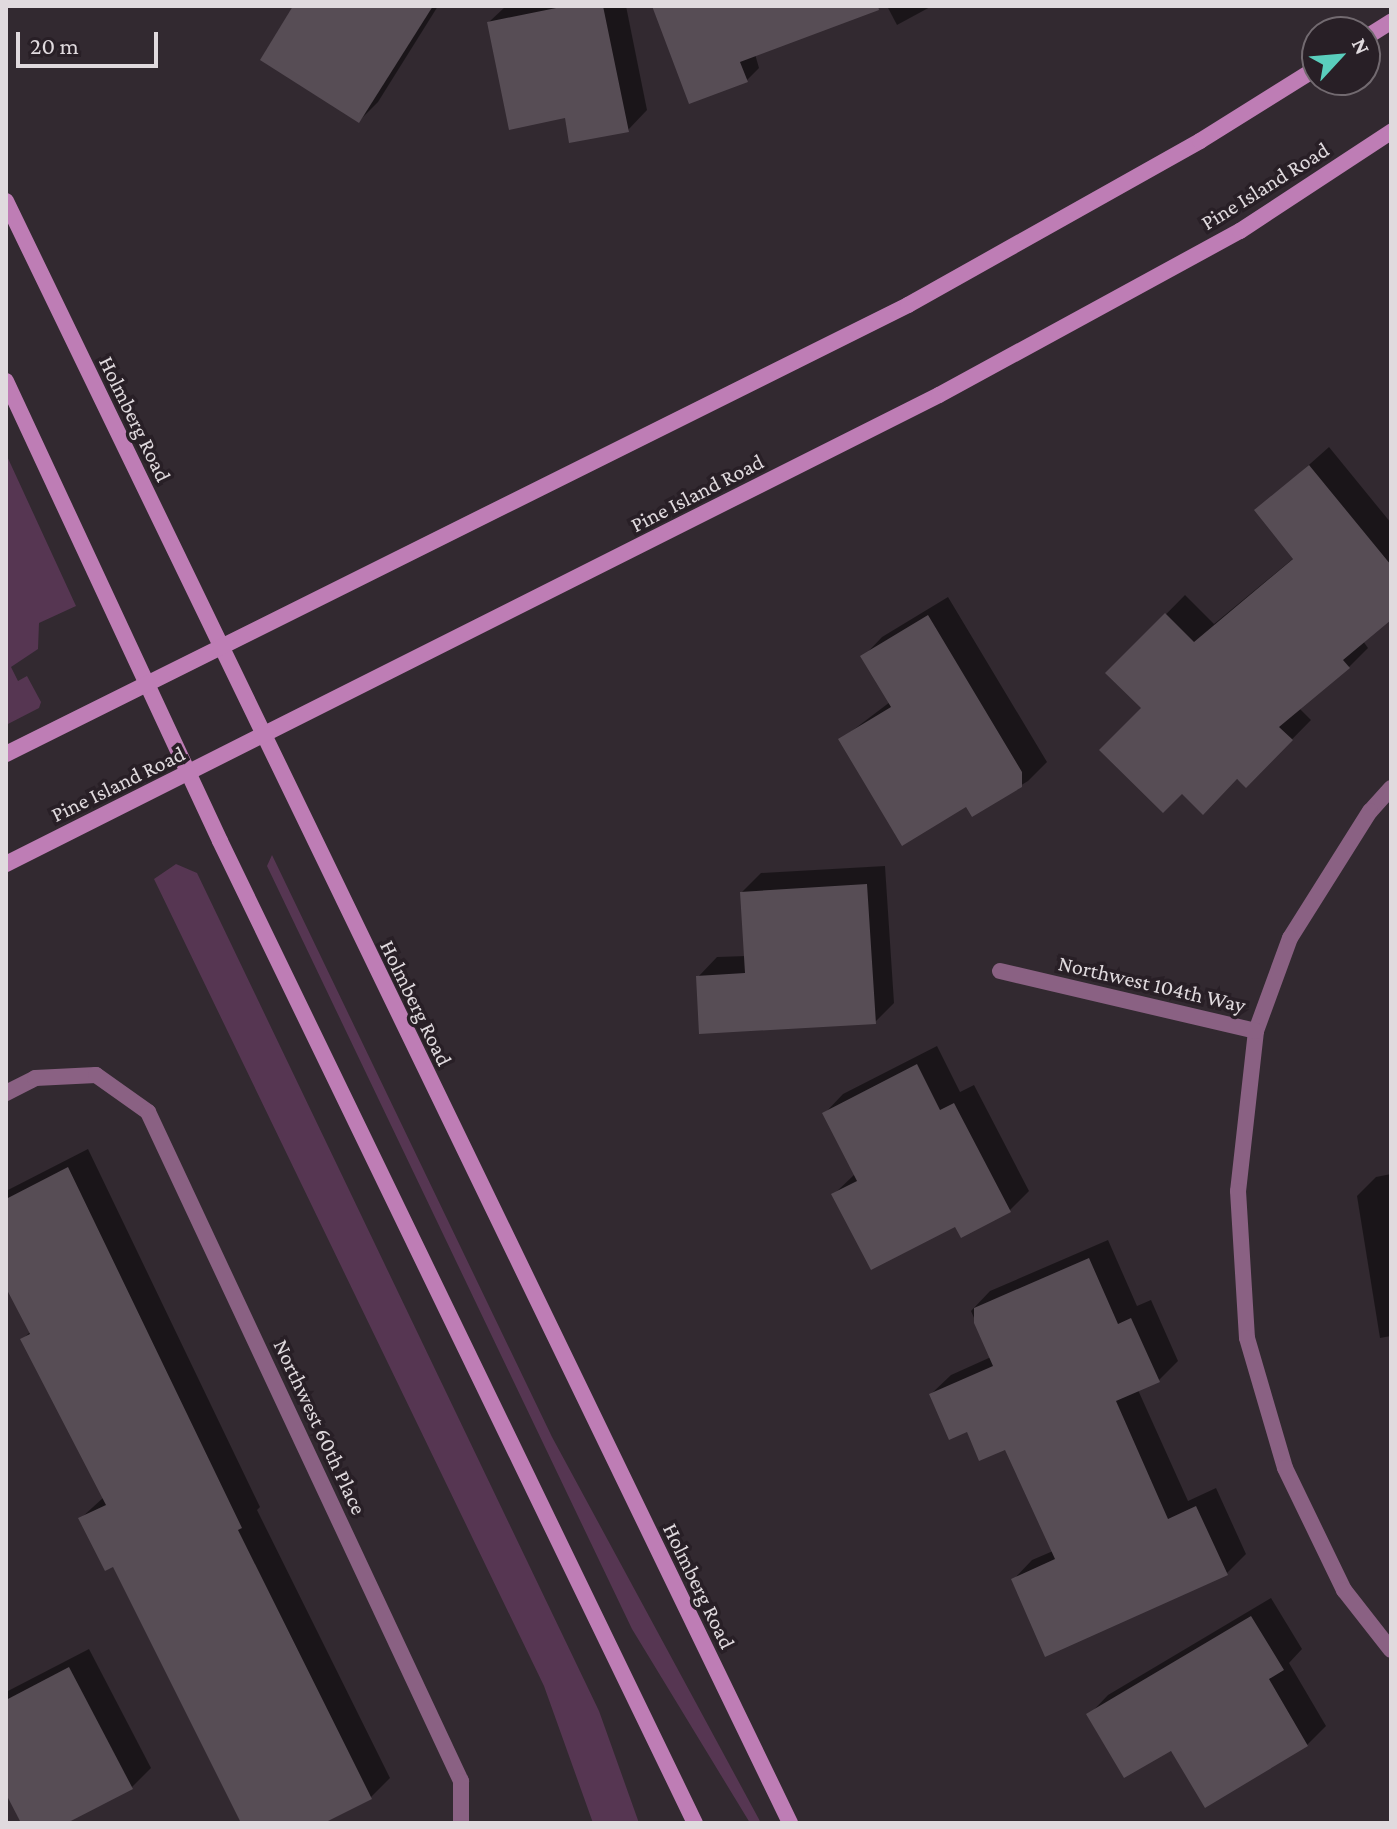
<!DOCTYPE html>
<style>
body{margin:0}
#map{position:relative;width:1397px;height:1829px;overflow:hidden;background:#322930;font-family:"Crimson Pro",serif}
div>[style]{position:absolute}
[style*='--x']{left:calc(var(--x)*1px);top:calc(var(--y)*1px);width:calc(var(--w)*1px);rotate:calc(var(--a)*1deg)}
.green>*{inset:0;background:#563652}
.shadow>*{inset:0;background:#0007}
.building>*{inset:0;background:#574d55}
.street>*{height:16px;margin:-8px;padding:0 8px;transform-origin:8px;border-radius:8px;background:#8a6183}
.secondary>*{height:16px;margin:-8px;padding:0 8px;transform-origin:8px;border-radius:8px;background:#be7db5}
span{translate:-50% -50%;white-space:nowrap;text-align:center;line-height:1.15;-webkit-text-stroke:7px #281f26;paint-order:stroke}
.street-label{font-size:22px;color:#e0dade}
.frame{position:absolute;inset:0;border:8px solid #e0dade;pointer-events:none}
.north{position:absolute;left:1301px;top:16px;width:80px;height:80px;box-sizing:border-box;background:#281f26;border:2px solid #726a70;border-radius:50%;rotate:64deg;font-size:22px;font-weight:700;line-height:32px;text-align:center;color:#e0dade}
.north::after{content:'';display:block;margin:auto;width:28px;height:36px;background:#5acebd;clip-path:polygon(50% 0,100% 100%,50% 72%,0 100%)}
.scale{position:absolute;left:16px;top:32px;width:142px;height:36px;box-sizing:border-box;border:4px solid #e0dade;border-top:0;padding-left:10px;font-size:24px;line-height:28px;white-space:nowrap;color:#e0dade;-webkit-text-stroke:6px #281f26;paint-order:stroke}
</style>
<div id="map">
<div class="green">
<i style="clip-path:polygon(6px 454px,76px 606px,39px 623px,38px 649px,11px 667px,18px 681px,27px 676px,41px 702px,39px 708px,6px 725px)"></i>
<i style="clip-path:polygon(272px 855px,552px 1437px,761px 1823px,750px 1823px,632px 1629px,267px 866px)"></i>
<i style="clip-path:polygon(176px 864px,197px 873px,599px 1711px,639px 1823px,593px 1823px,544px 1686px,154px 879px)"></i>
</div>
<div class="shadow">
<i style="clip-path:polygon(296px 6px,438px 6px,378px 102px,359px 121px)"></i>
<i style="clip-path:polygon(506px 6px,626px 6px,647px 110px,628px 130px,566px 116px,489px 22px)"></i>
<i style="clip-path:polygon(655px 6px,867px 6px,755px 54px,759px 68px,746px 81px)"></i>
<i style="clip-path:polygon(887px 6px,932px 6px,897px 25px)"></i>
<i style="clip-path:polygon(1329px 447px,1391px 523px,1391px 617px,1363px 641px,1368px 648px,1349px 667px,1299px 708px,1311px 720px,1246px 786px,1143px 708px,1108px 673px,1185px 595px,1214px 624px,1295px 557px,1257px 511px)"></i>
<i style="clip-path:polygon(948px 597px,1047px 762px,1028px 781px,973px 814px,967px 804px,840px 740px,890px 702px,863px 657px,882px 637px)"></i>
<i style="clip-path:polygon(885px 866px,894px 1003px,875px 1022px,698px 977px,717px 957px,746px 956px,742px 892px,761px 873px)"></i>
<i style="clip-path:polygon(937px 1046px,960px 1092px,974px 1085px,1029px 1191px,1010px 1210px,955px 1224px,834px 1194px,855px 1174px,824px 1114px,843px 1094px)"></i>
<i style="clip-path:polygon(88px 1149px,260px 1507px,257px 1510px,390px 1778px,371px 1797px,319px 1823px,243px 1823px,114px 1564px,81px 1518px,104px 1497px,22px 1340px,30px 1332px,6px 1284px,6px 1191px)"></i>
<i style="clip-path:polygon(1391px 1174px,1391px 1336px,1380px 1338px,1357px 1196px,1376px 1177px)"></i>
<i style="clip-path:polygon(1108px 1240px,1137px 1306px,1151px 1300px,1178px 1361px,1159px 1380px,1138px 1390px,1188px 1501px,1216px 1488px,1246px 1554px,1226px 1574px,1013px 1580px,1032px 1560px,1053px 1551px,1006px 1447px,968px 1429px,931px 1394px,951px 1375px,991px 1357px,971px 1311px,990px 1291px)"></i>
<i style="clip-path:polygon(1271px 1598px,1302px 1649px,1289px 1663px,1326px 1726px,1307px 1745px,1089px 1715px,1108px 1695px)"></i>
<i style="clip-path:polygon(89px 1649px,151px 1768px,132px 1787px,63px 1823px,23px 1823px,6px 1790px,6px 1692px)"></i>
</div>
<div class="building">
<i style="clip-path:polygon(293px 6px,433px 6px,359px 123px,260px 60px)"></i>
<i style="clip-path:polygon(566px 6px,603px 6px,629px 132px,569px 143px,565px 118px,509px 130px,487px 22px)"></i>
<i style="clip-path:polygon(652px 6px,878px 6px,879px 10px,740px 62px,748px 82px,689px 104px)"></i>
<i style="clip-path:polygon(1309px 465px,1391px 565px,1391px 620px,1343px 660px,1350px 668px,1279px 727px,1293px 740px,1246px 788px,1237px 779px,1203px 815px,1182px 794px,1163px 813px,1099px 750px,1141px 708px,1105px 673px,1165px 613px,1194px 642px,1293px 559px,1254px 510px)"></i>
<i style="clip-path:polygon(928px 615px,1022px 772px,1022px 787px,972px 817px,966px 807px,902px 846px,838px 739px,891px 707px,860px 656px)"></i>
<i style="clip-path:polygon(867px 884px,876px 1024px,699px 1034px,696px 976px,745px 973px,740px 892px)"></i>
<i style="clip-path:polygon(917px 1064px,940px 1110px,954px 1103px,1011px 1212px,961px 1238px,955px 1227px,871px 1270px,831px 1194px,857px 1181px,822px 1113px)"></i>
<i style="clip-path:polygon(68px 1167px,242px 1528px,238px 1530px,372px 1799px,324px 1823px,241px 1823px,113px 1567px,105px 1571px,78px 1518px,106px 1505px,20px 1339px,30px 1334px,6px 1288px,6px 1199px)"></i>
<i style="clip-path:polygon(1089px 1258px,1118px 1324px,1131px 1318px,1160px 1382px,1116px 1401px,1168px 1519px,1196px 1506px,1228px 1575px,1045px 1657px,1011px 1579px,1055px 1559px,1005px 1450px,979px 1461px,967px 1432px,949px 1440px,929px 1394px,993px 1366px,974px 1323px,974px 1308px)"></i>
<i style="clip-path:polygon(1251px 1616px,1284px 1670px,1269px 1679px,1308px 1746px,1205px 1808px,1171px 1751px,1124px 1778px,1086px 1714px)"></i>
<i style="clip-path:polygon(69px 1667px,133px 1789px,67px 1823px,21px 1823px,6px 1794px,6px 1700px)"></i>
</div>
<div class="street">
<i style="--x:1391;--y:788;--w:31;--a:132"></i>
<i style="--x:1370;--y:811;--w:150;--a:122.2"></i>
<i style="--x:1290;--y:938;--w:99;--a:110.1"></i>
<i style="--x:1256;--y:1031;--w:161;--a:96.4"></i>
<i style="--x:1238;--y:1191;--w:147;--a:86.5"></i>
<i style="--x:1247;--y:1338;--w:135;--a:73.7"></i>
<i style="--x:1285;--y:1468;--w:136;--a:64.2"></i>
<i style="--x:1344;--y:1590;--w:76;--a:51.9"></i>
<i style="--x:1000;--y:971;--w:263;--a:13.2"></i>
<i style="--x:6;--y:1093;--w:33;--a:-27"></i>
<i style="--x:35;--y:1078;--w:61;--a:-2.8"></i>
<i style="--x:96;--y:1075;--w:64;--a:35.4"></i>
<i style="--x:148;--y:1112;--w:739;--a:64.93"></i>
<i style="--x:461;--y:1781;--w:42;--a:90"></i>
</div>
<div class="secondary">
<i style="--x:1365;--y:38;--w:31;--a:-32"></i>
<i style="--x:6;--y:201;--w:1802;--a:64.2"></i>
<i style="--x:6;--y:381;--w:507;--a:65.05"></i>
<i style="--x:220;--y:841;--w:1091;--a:64.19"></i>
<i style="--x:6;--y:754;--w:1008;--a:-26.46"></i>
<i style="--x:908;--y:305;--w:335;--a:-29.3"></i>
<i style="--x:1200;--y:141;--w:138;--a:-32"></i>
<i style="--x:6;--y:864;--w:1044;--a:-26.69"></i>
<i style="--x:939;--y:395;--w:343;--a:-28.6"></i>
<i style="--x:1240;--y:231;--w:181;--a:-33.3"></i>
</div>
<div class="street-label">
<span style="left:1265px;top:186px;rotate:-32deg">Pine Island Road</span>
<span style="left:135px;top:419px;rotate:64deg">Holmberg Road</span>
<span style="left:697px;top:493px;rotate:-27deg">Pine Island Road</span>
<span style="left:118px;top:784px;rotate:-26deg">Pine Island Road</span>
<span style="left:1152px;top:984px;rotate:13deg">Northwest 104th Way</span>
<span style="left:416px;top:1003px;rotate:64deg">Holmberg Road</span>
<span style="left:320px;top:1427px;rotate:65deg">Northwest 60th Place</span>
<span style="left:699px;top:1586px;rotate:64deg">Holmberg Road</span>
</div>
<div class="frame"></div>
<div class="north">N</div>
<div class="scale">20 m</div>
</div>
